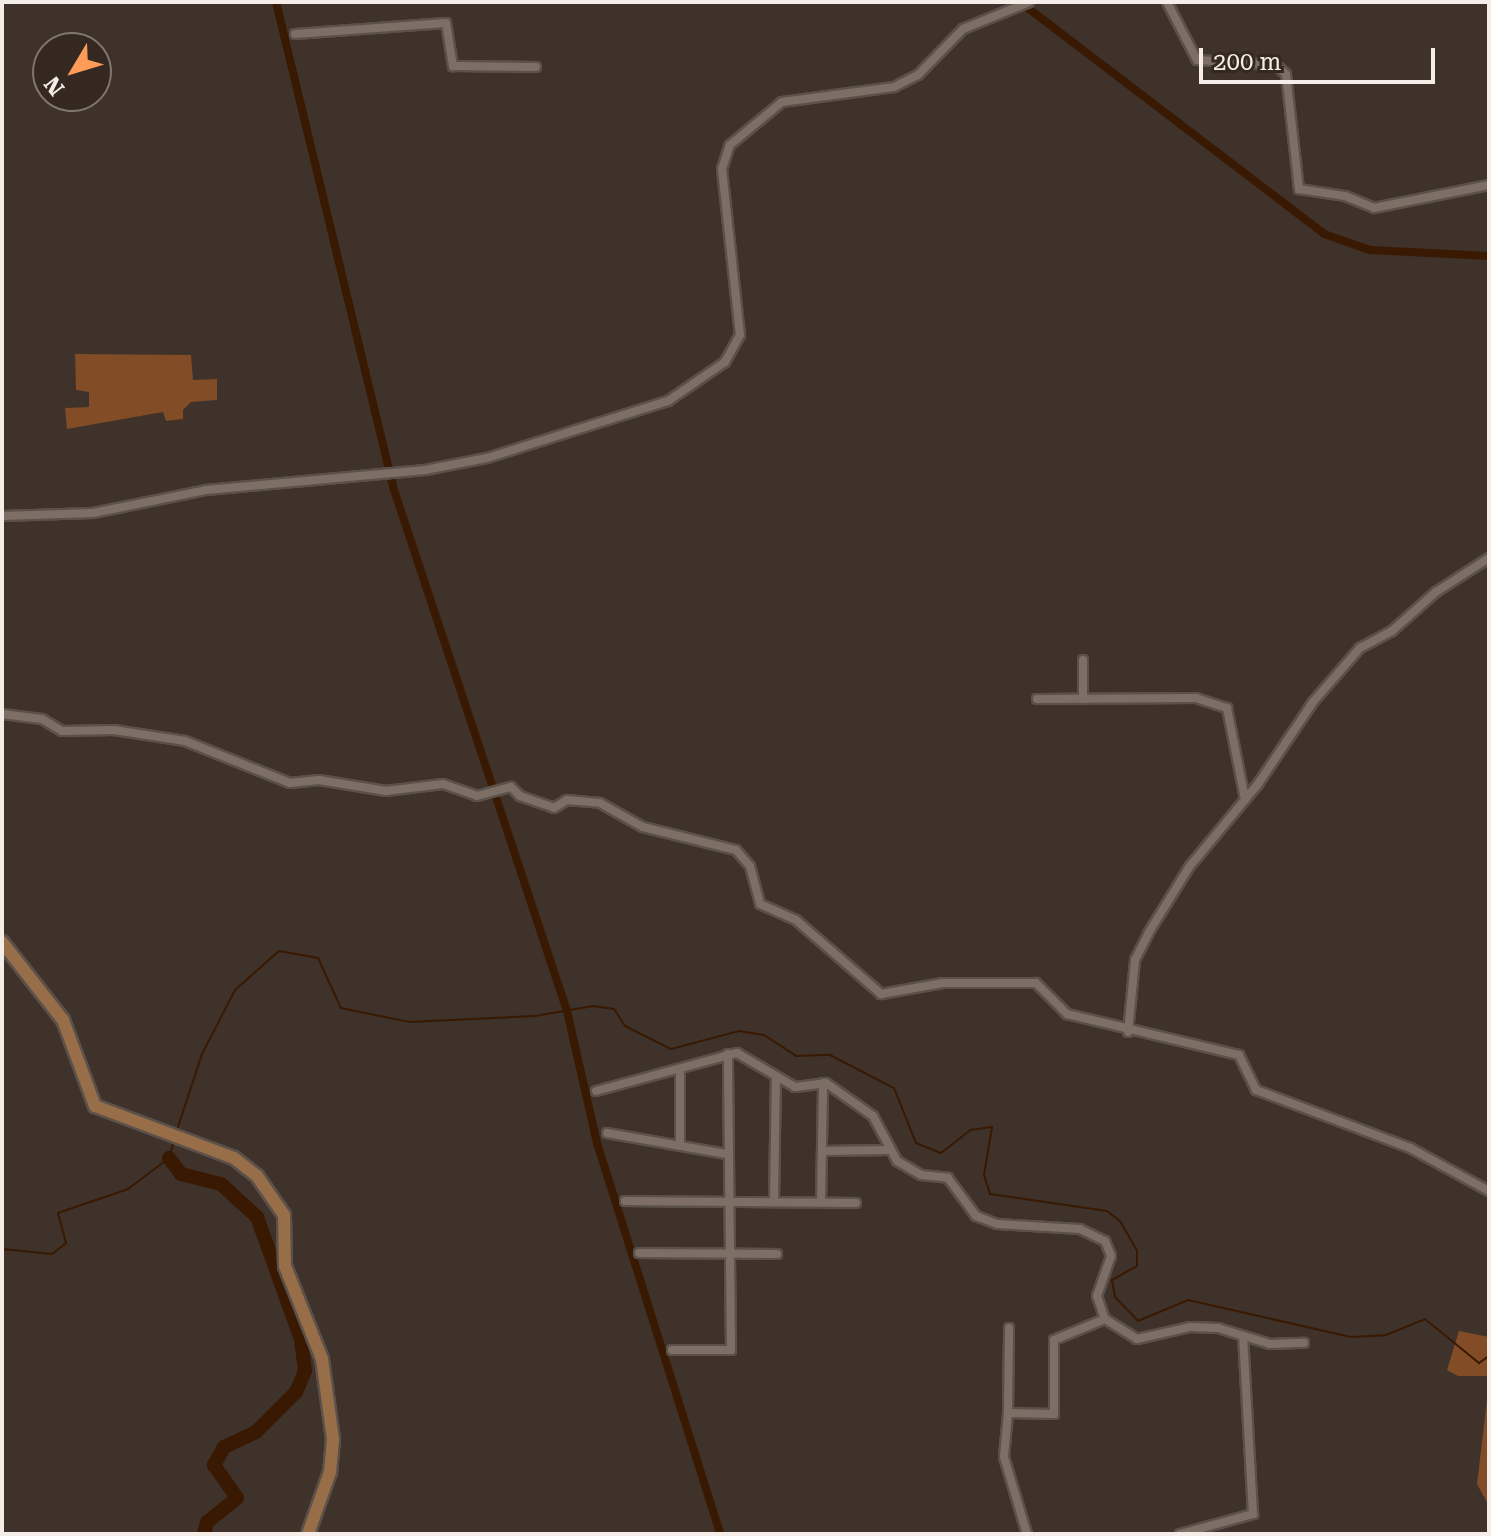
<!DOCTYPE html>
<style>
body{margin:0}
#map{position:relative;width:1491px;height:1536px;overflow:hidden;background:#3e322a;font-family:"Roboto Serif",serif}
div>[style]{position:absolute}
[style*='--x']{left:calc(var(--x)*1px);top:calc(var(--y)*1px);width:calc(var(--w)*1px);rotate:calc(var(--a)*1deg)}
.green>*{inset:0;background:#814c26}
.stream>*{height:2px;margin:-1px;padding:0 1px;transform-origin:1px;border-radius:1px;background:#391902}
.canal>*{height:8px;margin:-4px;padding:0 4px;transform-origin:4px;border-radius:4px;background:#391902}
.river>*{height:14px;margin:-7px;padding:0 7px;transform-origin:7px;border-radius:7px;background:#391902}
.roads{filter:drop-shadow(2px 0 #5b514a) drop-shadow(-2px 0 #5b514a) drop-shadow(0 2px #5b514a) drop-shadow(0 -2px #5b514a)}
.street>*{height:8px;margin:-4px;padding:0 4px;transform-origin:4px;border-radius:4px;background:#7d6f66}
.secondary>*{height:12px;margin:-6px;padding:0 6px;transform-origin:6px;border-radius:6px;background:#986e48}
span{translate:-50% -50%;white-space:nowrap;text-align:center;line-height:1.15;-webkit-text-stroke:8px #342820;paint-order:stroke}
.frame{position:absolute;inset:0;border:4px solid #f5ede8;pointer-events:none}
.north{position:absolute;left:32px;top:32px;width:80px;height:80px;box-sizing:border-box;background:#342820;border:2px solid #817770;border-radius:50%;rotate:232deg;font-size:22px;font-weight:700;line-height:32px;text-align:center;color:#f5ede8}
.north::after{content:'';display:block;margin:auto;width:28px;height:36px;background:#fe9c57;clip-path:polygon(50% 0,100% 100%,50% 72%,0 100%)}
.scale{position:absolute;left:1199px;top:48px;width:236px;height:36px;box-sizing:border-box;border:4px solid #f5ede8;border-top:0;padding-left:10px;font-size:24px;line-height:28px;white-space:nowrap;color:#f5ede8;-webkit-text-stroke:6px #342820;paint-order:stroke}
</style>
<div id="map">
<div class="green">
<i style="clip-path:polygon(75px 354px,191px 355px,193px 380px,217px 379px,217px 400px,191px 402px,183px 410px,183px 419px,166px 421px,163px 412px,67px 429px,65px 408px,89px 407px,89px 392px,76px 390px)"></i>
<i style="clip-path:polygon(1459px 1331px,1489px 1337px,1489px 1376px,1458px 1376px,1447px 1370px)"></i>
<i style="clip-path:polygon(1487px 1400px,1489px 1400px,1489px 1506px,1477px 1484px)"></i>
</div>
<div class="stream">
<i style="--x:177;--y:1130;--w:80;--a:-71.8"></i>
<i style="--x:202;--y:1054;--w:72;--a:-62.7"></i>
<i style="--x:235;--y:990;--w:59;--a:-41.6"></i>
<i style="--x:279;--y:951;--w:40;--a:10"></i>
<i style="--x:318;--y:958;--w:55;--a:65.3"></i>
<i style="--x:341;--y:1008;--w:69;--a:11.6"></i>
<i style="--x:409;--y:1022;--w:126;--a:-2.7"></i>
<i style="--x:535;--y:1016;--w:59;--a:-9.8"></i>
<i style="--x:593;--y:1006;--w:21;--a:8"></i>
<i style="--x:614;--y:1009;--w:20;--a:57"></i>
<i style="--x:625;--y:1026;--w:51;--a:26.6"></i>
<i style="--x:671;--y:1049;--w:70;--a:-14.8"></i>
<i style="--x:739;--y:1031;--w:25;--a:9"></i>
<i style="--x:764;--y:1035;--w:38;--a:33"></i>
<i style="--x:796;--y:1056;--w:34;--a:-2"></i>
<i style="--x:830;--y:1055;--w:72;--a:27.3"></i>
<i style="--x:894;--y:1088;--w:59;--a:68.2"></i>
<i style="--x:916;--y:1143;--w:27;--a:22"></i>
<i style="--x:941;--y:1153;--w:37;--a:-38"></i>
<i style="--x:970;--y:1130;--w:22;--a:-8"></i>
<i style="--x:992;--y:1127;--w:49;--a:99.5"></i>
<i style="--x:984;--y:1175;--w:20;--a:72"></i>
<i style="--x:990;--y:1194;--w:118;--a:8.3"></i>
<i style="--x:1107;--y:1211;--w:16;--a:38"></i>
<i style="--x:1120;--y:1221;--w:34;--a:60"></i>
<i style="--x:1137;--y:1251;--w:15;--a:90"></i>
<i style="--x:1137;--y:1266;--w:29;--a:151"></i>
<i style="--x:1112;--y:1280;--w:17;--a:80"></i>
<i style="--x:1115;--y:1297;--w:33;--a:46"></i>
<i style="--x:1138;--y:1321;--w:54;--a:-22.8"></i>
<i style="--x:1188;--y:1300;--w:167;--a:12.8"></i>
<i style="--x:1351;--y:1337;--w:35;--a:-3"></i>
<i style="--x:1386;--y:1335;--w:42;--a:-22.3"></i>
<i style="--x:1425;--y:1319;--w:70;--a:39.2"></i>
<i style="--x:1479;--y:1363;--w:12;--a:-35"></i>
<i style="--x:2;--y:1249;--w:50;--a:5.7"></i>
<i style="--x:52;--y:1254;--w:18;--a:-38"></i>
<i style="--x:66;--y:1243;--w:31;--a:-105"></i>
<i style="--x:58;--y:1213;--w:74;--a:-18.9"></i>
<i style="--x:128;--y:1189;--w:51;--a:-37.1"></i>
<i style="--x:169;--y:1158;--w:19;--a:-74"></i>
</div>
<div class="canal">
<i style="--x:276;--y:2;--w:502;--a:76.41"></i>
<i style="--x:394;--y:490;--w:549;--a:71.63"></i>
<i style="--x:567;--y:1011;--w:135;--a:77.2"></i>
<i style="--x:597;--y:1143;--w:410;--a:72.5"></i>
<i style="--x:1020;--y:2;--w:382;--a:37.3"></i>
<i style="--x:1324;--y:234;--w:49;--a:19.2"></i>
<i style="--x:1370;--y:250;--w:119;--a:2.9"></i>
</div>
<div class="river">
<i style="--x:169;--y:1158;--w:20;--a:53"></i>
<i style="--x:181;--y:1174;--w:41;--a:14"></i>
<i style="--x:221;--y:1184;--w:49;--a:42.5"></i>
<i style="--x:257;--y:1217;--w:130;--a:70.2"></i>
<i style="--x:301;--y:1339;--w:32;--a:83"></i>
<i style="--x:305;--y:1371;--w:23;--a:113"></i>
<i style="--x:296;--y:1392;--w:57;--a:135"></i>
<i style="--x:256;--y:1432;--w:35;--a:155"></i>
<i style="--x:224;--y:1447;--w:21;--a:119"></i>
<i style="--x:214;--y:1465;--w:40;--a:55.1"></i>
<i style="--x:237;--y:1498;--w:38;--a:141"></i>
<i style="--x:207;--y:1522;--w:12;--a:104"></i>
</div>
<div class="roads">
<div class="street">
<i style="--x:1167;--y:2;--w:65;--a:62.7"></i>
<i style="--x:1197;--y:60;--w:79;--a:3.6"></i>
<i style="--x:1276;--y:65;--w:13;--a:42"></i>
<i style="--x:1286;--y:74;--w:116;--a:83.6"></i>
<i style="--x:1299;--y:189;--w:47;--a:8.7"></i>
<i style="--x:1345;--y:196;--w:31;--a:22"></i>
<i style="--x:1374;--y:208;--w:117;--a:-11.3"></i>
<i style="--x:295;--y:34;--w:151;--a:-4.2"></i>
<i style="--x:446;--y:23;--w:44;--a:80.8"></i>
<i style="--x:453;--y:66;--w:83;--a:0.7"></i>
<i style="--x:2;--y:516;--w:91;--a:-1.9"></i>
<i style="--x:93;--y:513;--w:115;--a:-11.5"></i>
<i style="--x:206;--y:490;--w:220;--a:-5.2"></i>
<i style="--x:425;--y:470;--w:63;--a:-11"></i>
<i style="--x:487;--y:458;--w:190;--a:-17.5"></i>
<i style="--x:668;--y:401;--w:69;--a:-34.4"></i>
<i style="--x:725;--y:362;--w:31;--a:-61"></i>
<i style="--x:740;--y:335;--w:167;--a:-96.2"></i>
<i style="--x:722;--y:169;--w:25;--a:-72"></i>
<i style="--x:730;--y:145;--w:67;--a:-39.6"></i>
<i style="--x:782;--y:102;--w:113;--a:-7.6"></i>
<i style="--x:894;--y:87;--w:27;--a:-27"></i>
<i style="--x:918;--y:75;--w:64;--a:-45.6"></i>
<i style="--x:963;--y:29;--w:71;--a:-22.2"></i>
<i style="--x:1037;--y:699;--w:159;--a:-0.4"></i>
<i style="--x:1196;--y:698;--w:33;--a:18"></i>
<i style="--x:1227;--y:708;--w:93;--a:78.8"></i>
<i style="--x:1083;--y:699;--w:39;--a:-90"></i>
<i style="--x:2;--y:714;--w:40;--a:7.1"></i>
<i style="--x:42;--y:719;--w:23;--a:31"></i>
<i style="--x:62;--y:731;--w:52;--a:-1.1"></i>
<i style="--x:114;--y:730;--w:72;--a:8.8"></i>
<i style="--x:185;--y:741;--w:113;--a:21.8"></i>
<i style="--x:290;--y:783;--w:29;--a:-6"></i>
<i style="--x:319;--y:780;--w:68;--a:9.3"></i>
<i style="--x:386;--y:791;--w:57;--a:-7"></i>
<i style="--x:443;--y:784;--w:36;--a:19"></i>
<i style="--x:477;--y:796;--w:35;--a:-15"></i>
<i style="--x:511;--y:787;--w:13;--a:45"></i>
<i style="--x:520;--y:796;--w:36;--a:19"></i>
<i style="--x:554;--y:808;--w:15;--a:-32"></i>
<i style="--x:567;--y:800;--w:33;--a:5"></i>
<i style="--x:600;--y:803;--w:49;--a:29.2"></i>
<i style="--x:643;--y:827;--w:96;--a:13.9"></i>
<i style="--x:736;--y:850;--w:21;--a:49"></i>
<i style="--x:750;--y:866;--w:39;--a:75"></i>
<i style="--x:760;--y:904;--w:39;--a:24"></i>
<i style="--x:796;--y:920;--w:113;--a:41"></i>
<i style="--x:881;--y:994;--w:63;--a:-10.1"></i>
<i style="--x:943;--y:983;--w:93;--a:0"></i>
<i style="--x:1036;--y:983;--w:44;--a:45"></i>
<i style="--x:1067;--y:1014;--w:177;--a:13.4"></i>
<i style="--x:1239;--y:1055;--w:39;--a:64"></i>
<i style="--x:1256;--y:1090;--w:165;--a:20.6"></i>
<i style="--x:1410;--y:1148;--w:90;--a:28.6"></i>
<i style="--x:1128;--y:1032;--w:72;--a:-84.4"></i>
<i style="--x:1135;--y:960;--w:31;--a:-63"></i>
<i style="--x:1149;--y:932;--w:78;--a:-58.2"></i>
<i style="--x:1190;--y:866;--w:107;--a:-50.3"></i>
<i style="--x:1258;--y:784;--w:99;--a:-56.1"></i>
<i style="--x:1313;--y:702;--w:72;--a:-49"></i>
<i style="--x:1360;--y:648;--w:36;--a:-28"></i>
<i style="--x:1392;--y:631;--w:59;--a:-41.6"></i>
<i style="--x:1436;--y:592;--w:63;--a:-32.7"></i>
<i style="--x:596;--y:1091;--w:146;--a:-15.1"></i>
<i style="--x:737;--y:1053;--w:67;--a:30.4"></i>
<i style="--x:795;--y:1087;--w:31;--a:-7"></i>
<i style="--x:826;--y:1083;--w:57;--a:35.1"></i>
<i style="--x:873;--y:1116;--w:51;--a:61.9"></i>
<i style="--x:897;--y:1161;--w:28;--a:30"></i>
<i style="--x:921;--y:1175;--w:27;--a:6"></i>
<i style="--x:948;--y:1178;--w:47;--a:53.6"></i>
<i style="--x:976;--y:1216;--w:22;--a:21"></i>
<i style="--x:997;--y:1224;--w:83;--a:3.4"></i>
<i style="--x:1080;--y:1229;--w:28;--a:26"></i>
<i style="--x:1105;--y:1241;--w:16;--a:68"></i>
<i style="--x:1111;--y:1256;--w:42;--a:109.3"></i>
<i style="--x:1097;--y:1296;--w:24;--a:71"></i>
<i style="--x:607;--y:1133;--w:121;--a:10"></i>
<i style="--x:680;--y:1146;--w:76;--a:-90"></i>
<i style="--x:822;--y:1151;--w:67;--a:-0.9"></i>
<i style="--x:625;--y:1201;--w:231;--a:0.5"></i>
<i style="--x:774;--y:1201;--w:124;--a:-89.1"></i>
<i style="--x:821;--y:1202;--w:119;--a:-89"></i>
<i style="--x:639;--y:1253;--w:138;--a:0.4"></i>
<i style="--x:672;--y:1350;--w:59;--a:0"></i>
<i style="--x:731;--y:1350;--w:296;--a:-90.6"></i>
<i style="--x:1008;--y:1413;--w:85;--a:-89.3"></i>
<i style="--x:1027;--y:1534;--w:80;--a:-106.6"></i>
<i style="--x:1004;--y:1457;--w:44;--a:-84.8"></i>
<i style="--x:1008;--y:1413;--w:46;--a:1.2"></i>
<i style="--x:1054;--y:1414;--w:74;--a:-90"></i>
<i style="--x:1054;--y:1340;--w:55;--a:-22.4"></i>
<i style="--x:1105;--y:1319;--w:38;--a:32"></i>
<i style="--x:1137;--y:1339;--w:54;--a:-12.8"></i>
<i style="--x:1190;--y:1327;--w:28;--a:2"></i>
<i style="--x:1218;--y:1328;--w:54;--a:17.1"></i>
<i style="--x:1270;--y:1344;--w:34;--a:-2"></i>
<i style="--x:1180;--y:1534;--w:76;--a:-15.3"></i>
<i style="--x:1253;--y:1514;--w:177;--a:-93.2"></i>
</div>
<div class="secondary">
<i style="--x:2;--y:942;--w:99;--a:52"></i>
<i style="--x:63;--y:1020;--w:92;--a:69.6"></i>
<i style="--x:95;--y:1106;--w:148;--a:20.5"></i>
<i style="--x:234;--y:1158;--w:29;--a:38"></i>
<i style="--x:257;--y:1176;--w:47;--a:55.3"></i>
<i style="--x:284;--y:1215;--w:51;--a:88.9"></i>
<i style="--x:285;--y:1266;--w:100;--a:68.3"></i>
<i style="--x:322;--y:1359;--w:81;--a:82.2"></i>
<i style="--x:333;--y:1439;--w:33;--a:95"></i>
<i style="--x:330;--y:1472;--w:66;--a:109.5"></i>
</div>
</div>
<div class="frame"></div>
<div class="north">N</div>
<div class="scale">200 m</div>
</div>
